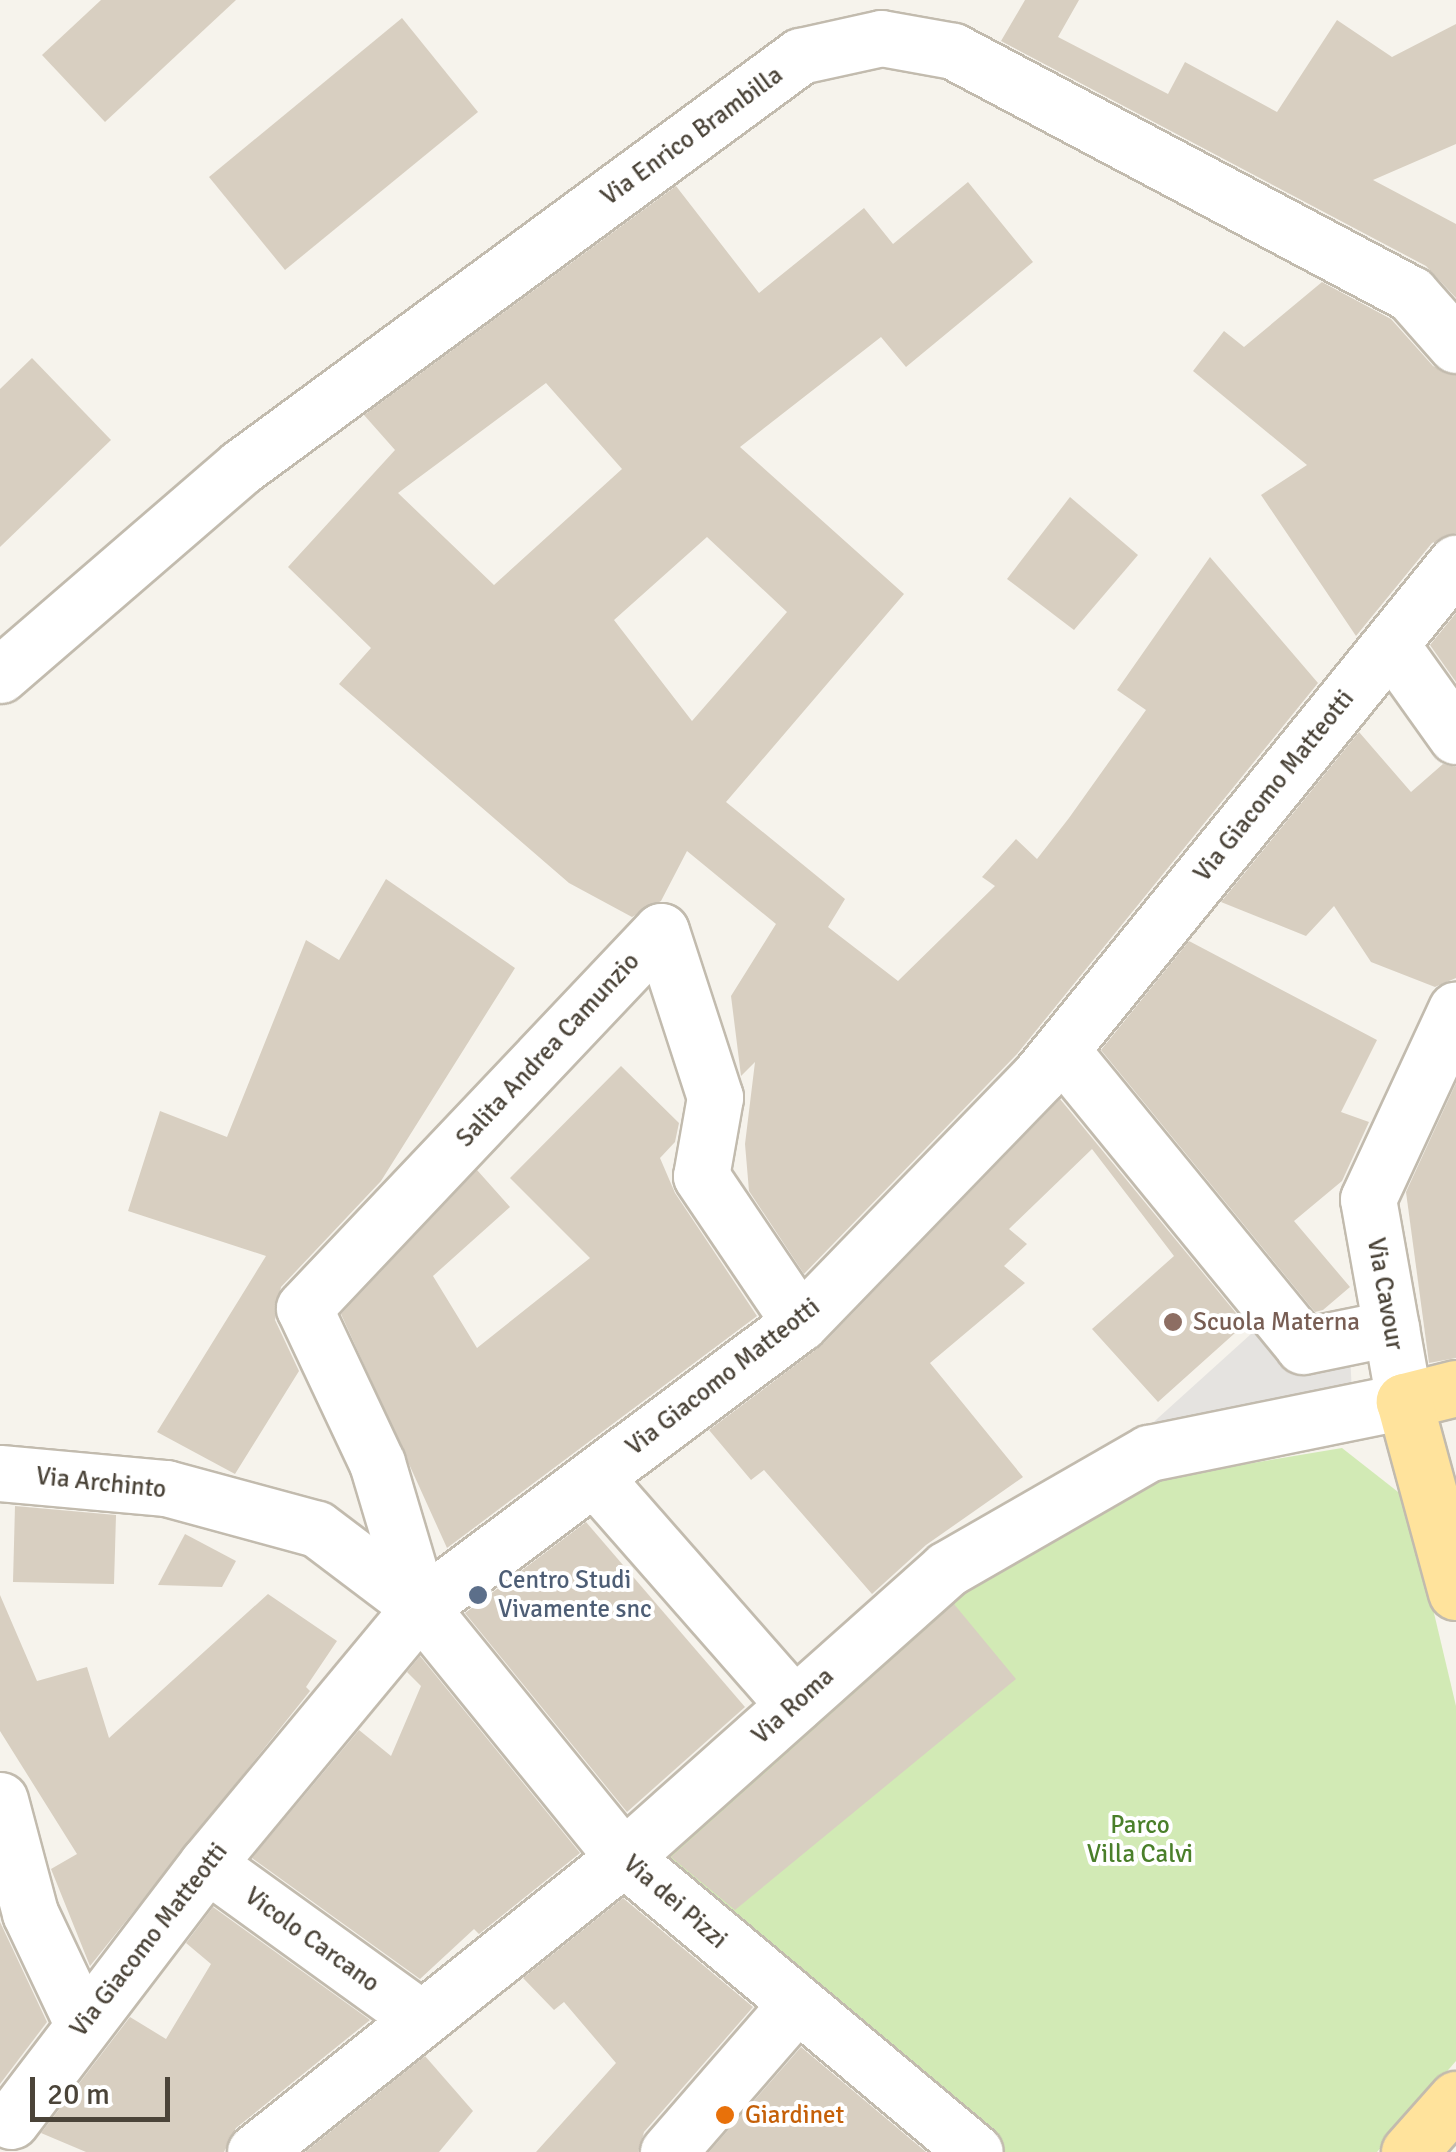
<!DOCTYPE html>
<style>
body{margin:0}
#map{position:relative;width:1456px;height:2152px;overflow:hidden;background:#f6f3ec;font-family:Signika,sans-serif}
div>[style]{position:absolute}
[style*='--x']{left:calc(var(--x)*1px);top:calc(var(--y)*1px);width:calc(var(--w)*1px);rotate:calc(var(--a)*1deg)}
.green>*{inset:0;background:#d2eab5}
.parking>*{inset:0;background:#e5e3e0}
.building>*{inset:0;background:#d8cfc1}
.roads{filter:drop-shadow(2px 0 #c2bbae) drop-shadow(-2px 0 #c2bbae) drop-shadow(0 2px #c2bbae) drop-shadow(0 -2px #c2bbae)}
.minor>*{height:55px;margin:-27.5px;padding:0 27.5px;transform-origin:27.5px;border-radius:27.5px;background:#fff}
.major>*{height:55px;margin:-27.5px;padding:0 27.5px;transform-origin:27.5px;border-radius:27.5px;background:#ffe39c}
.dots>*{width:28px;height:28px;translate:-50% -50%;box-sizing:border-box;border:5px solid #fff;border-radius:50%}
span{translate:-50% -50%;white-space:nowrap;text-align:center;line-height:1.15;-webkit-text-stroke:8px #fff;paint-order:stroke}
.street-label{font-size:25px;color:#4b4439}
.education-label{font-size:25px;color:#785e54}
.left{translate:0 -50%;text-align:left}
.service-label{font-size:25px;color:#4e5e75}
.park-label{font-size:25px;color:#4a7f2a}
.food-label{font-size:25px;color:#c56008}
.scale{position:absolute;left:30px;top:2077px;width:140px;height:45px;box-sizing:border-box;border:5px solid #4b4439;border-top:0;padding-left:12px;font-size:30px;line-height:35px;white-space:nowrap;color:#4b4439;-webkit-text-stroke:8px #fff;paint-order:stroke}
</style>
<div id="map">
<div class="green">
<i style="clip-path:polygon(1342px 1448px,1407px 1499px,1456px 1706px,1456px 2061px,1377px 2152px,990px 2152px,634px 1847px,951px 1587px,1144px 1481px)"></i>
</div>
<div class="parking">
<i style="clip-path:polygon(1251px 1334px,1349px 1335px,1352px 1393px,1126px 1447px)"></i>
</div>
<div class="building">
<i style="clip-path:polygon(101px 0,236px 0,105px 122px,42px 55px)"></i>
<i style="clip-path:polygon(1025px 0,1079px 0,1058px 37px,1168px 94px,1185px 62px,1277px 112px,1337px 20px,1392px 57px,1456px 24px,1456px 144px,1373px 180px,1456px 224px,1456px 298px,1426px 266px,1001px 41px)"></i>
<i style="clip-path:polygon(402px 18px,478px 112px,285px 270px,209px 177px)"></i>
<i style="clip-path:polygon(evenodd,968px 182px,1033px 262px,906px 367px,881px 337px,740px 447px,904px 594px,726px 802px,845px 899px,828px 927px,898px 981px,995px 886px,982px 877px,1016px 839px,1037px 859px,1069px 818px,1146px 710px,1117px 690px,1210px 557px,1318px 683px,1017px 1054px,804px 1274px,749px 1191px,745px 1144px,755px 1062px,741px 1076px,731px 996px,776px 924px,687px 851px,661px 901px,632px 917px,569px 883px,339px 684px,371px 648px,288px 567px,395px 450px,364px 415px,676px 186px,759px 293px,864px 208px,893px 244px,968px 182px,546px 383px,622px 469px,494px 585px,398px 493px,546px 383px,968px 182px,707px 537px,787px 612px,692px 721px,614px 620px,707px 537px)"></i>
<i style="clip-path:polygon(1322px 282px,1391px 319px,1433px 366px,1456px 375px,1456px 533px,1432px 543px,1356px 636px,1261px 495px,1307px 465px,1193px 371px,1224px 331px,1244px 347px)"></i>
<i style="clip-path:polygon(32px 358px,111px 440px,0 547px,0 389px)"></i>
<i style="clip-path:polygon(1070px 497px,1138px 555px,1074px 630px,1007px 579px)"></i>
<i style="clip-path:polygon(1456px 613px,1456px 682px,1430px 645px)"></i>
<i style="clip-path:polygon(1359px 732px,1411px 792px,1443px 764px,1456px 767px,1456px 978px,1435px 987px,1371px 962px,1334px 906px,1306px 936px,1221px 902px)"></i>
<i style="clip-path:polygon(386px 879px,515px 968px,381px 1181px,281px 1287px,275px 1320px,299px 1371px,235px 1474px,157px 1432px,266px 1256px,128px 1211px,160px 1111px,227px 1137px,306px 940px,339px 960px)"></i>
<i style="clip-path:polygon(1189px 941px,1377px 1040px,1341px 1112px,1369px 1122px,1342px 1181px,1294px 1221px,1350px 1287px,1323px 1310px,1315px 1312px,1101px 1050px)"></i>
<i style="clip-path:polygon(621px 1066px,679px 1123px,675px 1142px,660px 1158px,675px 1193px,757px 1316px,447px 1548px,341px 1314px,477px 1170px,510px 1207px,433px 1276px,477px 1348px,590px 1258px,510px 1178px)"></i>
<i style="clip-path:polygon(1456px 1083px,1456px 1358px,1429px 1363px,1406px 1192px)"></i>
<i style="clip-path:polygon(1060px 1099px,1245px 1324px,1158px 1402px,1092px 1329px,1174px 1256px,1092px 1149px,1009px 1229px,1027px 1244px,1004px 1266px,1025px 1283px,930px 1363px,1023px 1477px,926px 1545px,872px 1594px,764px 1470px,751px 1480px,709px 1430px,822px 1345px)"></i>
<i style="clip-path:polygon(15px 1506px,116px 1515px,114px 1584px,13px 1582px)"></i>
<i style="clip-path:polygon(586px 1522px,745px 1707px,627px 1812px,465px 1613px)"></i>
<i style="clip-path:polygon(185px 1534px,236px 1561px,222px 1587px,158px 1585px)"></i>
<i style="clip-path:polygon(268px 1594px,337px 1641px,306px 1687px,310px 1691px,90px 1966px,51px 1869px,77px 1854px,0 1731px,0 1595px,37px 1681px,87px 1667px,109px 1738px)"></i>
<i style="clip-path:polygon(954px 1604px,1016px 1679px,735px 1910px,671px 1857px)"></i>
<i style="clip-path:polygon(420px 1656px,580px 1853px,479px 1934px,474px 1929px,420px 1979px,252px 1858px,359px 1730px,391px 1756px,421px 1686px,407px 1672px)"></i>
<i style="clip-path:polygon(623px 1898px,753px 2007px,644px 2132px,638px 2152px,536px 2152px,616px 2063px,564px 2002px,554px 2010px,523px 1978px)"></i>
<i style="clip-path:polygon(213px 1907px,370px 2020px,236px 2128px,224px 2152px,86px 2152px,41px 2133px,130px 2017px,166px 2039px,211px 1964px,186px 1943px)"></i>
<i style="clip-path:polygon(0 1922px,47px 2022px,0 2084px)"></i>
<i style="clip-path:polygon(801px 2047px,926px 2152px,709px 2152px)"></i>
<i style="clip-path:polygon(425px 2056px,473px 2111px,439px 2152px,305px 2152px)"></i>
</div>
<div class="roads">
<div class="minor">
<i style="--x:1391;--y:645;--w:112;--a:54.5"></i>
<i style="--x:0;--y:675;--w:318;--a:-40.8"></i>
<i style="--x:241;--y:467;--w:694;--a:-36.32"></i>
<i style="--x:800;--y:56;--w:83;--a:-12.5"></i>
<i style="--x:881;--y:38;--w:73;--a:10.2"></i>
<i style="--x:953;--y:51;--w:518;--a:27.95"></i>
<i style="--x:1411;--y:294;--w:68;--a:48.6"></i>
<i style="--x:1061;--y:1050;--w:382;--a:50.7"></i>
<i style="--x:1303;--y:1346;--w:90;--a:-11.6"></i>
<i style="--x:0;--y:1473;--w:167;--a:5.2"></i>
<i style="--x:166;--y:1488;--w:156;--a:15.2"></i>
<i style="--x:317;--y:1529;--w:129;--a:37.1"></i>
<i style="--x:420;--y:1607;--w:322;--a:50.9"></i>
<i style="--x:623;--y:1857;--w:459;--a:40"></i>
<i style="--x:594;--y:1477;--w:303;--a:48.7"></i>
<i style="--x:420;--y:1607;--w:150;--a:-106.6"></i>
<i style="--x:377;--y:1463;--w:171;--a:-115.2"></i>
<i style="--x:304;--y:1308;--w:519;--a:-46.56"></i>
<i style="--x:661;--y:931;--w:175;--a:72"></i>
<i style="--x:715;--y:1097;--w:80;--a:100"></i>
<i style="--x:701;--y:1176;--w:177;--a:56"></i>
<i style="--x:0;--y:1800;--w:117;--a:75.1"></i>
<i style="--x:30;--y:1913;--w:124;--a:64.7"></i>
<i style="--x:207;--y:1864;--w:260;--a:35.8"></i>
<i style="--x:11;--y:2121;--w:323;--a:-52.7"></i>
<i style="--x:207;--y:1864;--w:334;--a:-50.3"></i>
<i style="--x:420;--y:1607;--w:474;--a:-36.8"></i>
<i style="--x:800;--y:1323;--w:345;--a:-45.9"></i>
<i style="--x:1040;--y:1075;--w:660;--a:-50.91"></i>
<i style="--x:255;--y:2152;--w:462;--a:-38.6"></i>
<i style="--x:616;--y:1864;--w:443;--a:-41.7"></i>
<i style="--x:947;--y:1569;--w:233;--a:-29.9"></i>
<i style="--x:1149;--y:1453;--w:260;--a:-11.5"></i>
<i style="--x:1404;--y:1401;--w:205;--a:-100.1"></i>
<i style="--x:1368;--y:1199;--w:209;--a:-65.1"></i>
<i style="--x:668;--y:2152;--w:194;--a:-49"></i>
</div>
<div class="major">
<i style="--x:1456;--y:1388;--w:54;--a:166"></i>
<i style="--x:1404;--y:1401;--w:198;--a:74.8"></i>
<i style="--x:1409;--y:2152;--w:71;--a:-48.4"></i>
</div>
</div>
<div class="dots">
<i style="left:1173px;top:1322px;background:#8d6e63"></i>
<i style="left:478px;top:1595px;background:#5c6f8a"></i>
<i style="left:725px;top:2115px;background:#e8710a"></i>
</div>
<div class="street-label">
<span style="left:692px;top:136px;rotate:-36deg">Via Enrico Brambilla</span>
<span style="left:1274px;top:786px;rotate:-51deg">Via Giacomo Matteotti</span>
<span style="left:548px;top:1050px;rotate:-47deg">Salita Andrea Camunzio</span>
<span style="left:1385px;top:1294px;rotate:80deg">Via Cavour</span>
<span style="left:723px;top:1377px;rotate:-38deg">Via Giacomo Matteotti</span>
<span style="left:101px;top:1483px;rotate:6deg">Via Archinto</span>
<span style="left:793px;top:1706px;rotate:-42deg">Via Roma</span>
<span style="left:675px;top:1902px;rotate:41deg">Via dei Pizzi</span>
<span style="left:149px;top:1940px;rotate:-52deg">Via Giacomo Matteotti</span>
<span style="left:312px;top:1940px;rotate:36deg">Vicolo Carcano</span>
</div>
<div class="education-label">
<span class="left" style="left:1193px;top:1322px">Scuola Materna</span>
</div>
<div class="service-label">
<span class="left" style="left:498px;top:1595px">Centro Studi<br>Vivamente snc</span>
</div>
<div class="park-label">
<span style="left:1140px;top:1840px">Parco<br>Villa Calvi</span>
</div>
<div class="food-label">
<span class="left" style="left:745px;top:2115px">Giardinet</span>
</div>
<div class="scale">20 m</div>
</div>
